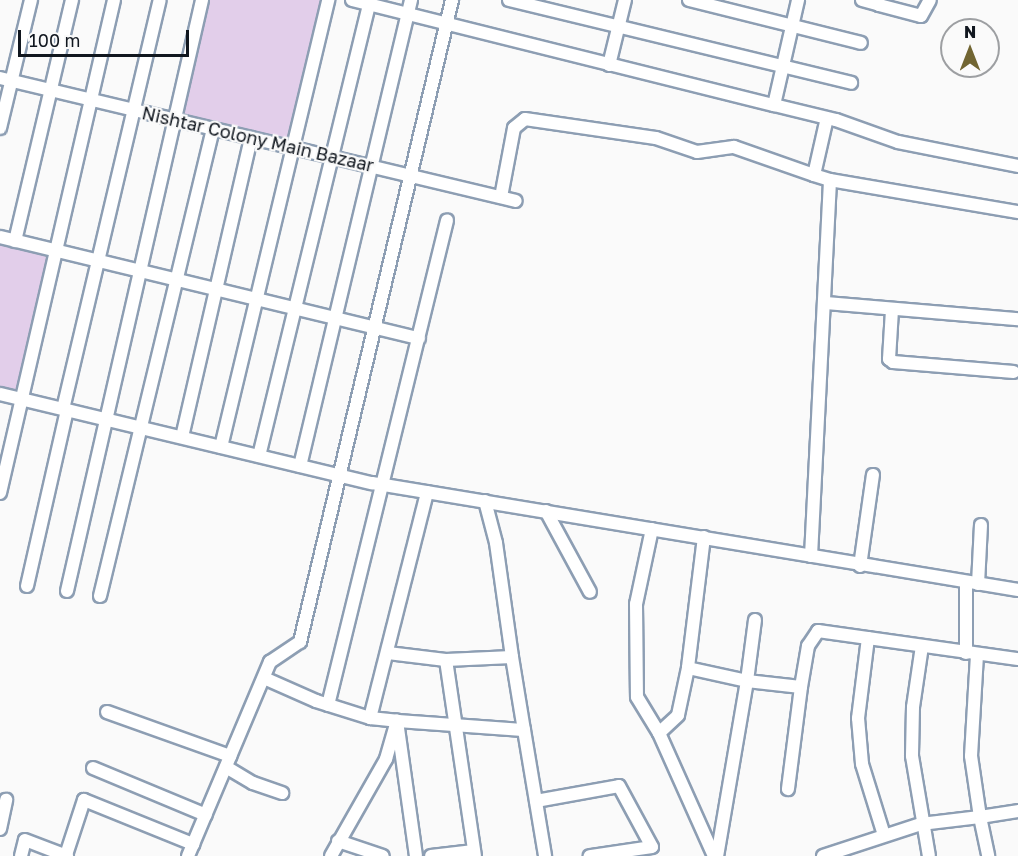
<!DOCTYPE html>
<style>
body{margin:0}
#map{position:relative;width:1018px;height:856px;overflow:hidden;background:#fafafa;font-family:"Golos Text",sans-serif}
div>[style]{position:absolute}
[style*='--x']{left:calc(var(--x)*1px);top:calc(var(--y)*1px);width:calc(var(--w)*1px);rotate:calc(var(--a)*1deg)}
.green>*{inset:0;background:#e2ceea}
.roads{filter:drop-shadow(2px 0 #8d9eb3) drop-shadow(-2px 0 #8d9eb3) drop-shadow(0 2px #8d9eb3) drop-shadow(0 -2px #8d9eb3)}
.minor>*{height:12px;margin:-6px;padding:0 6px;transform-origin:6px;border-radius:6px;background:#fff}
span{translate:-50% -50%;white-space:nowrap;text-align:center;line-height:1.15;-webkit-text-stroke:4.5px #fafafa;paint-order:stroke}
.street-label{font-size:18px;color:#11171f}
.north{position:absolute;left:940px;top:18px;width:60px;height:60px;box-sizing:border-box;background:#fafafa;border:2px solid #9d9fa2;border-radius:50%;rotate:0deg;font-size:16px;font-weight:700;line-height:24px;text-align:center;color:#11171f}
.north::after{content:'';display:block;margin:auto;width:21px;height:27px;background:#716532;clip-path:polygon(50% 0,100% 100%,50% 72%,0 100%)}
.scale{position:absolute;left:18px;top:30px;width:171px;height:27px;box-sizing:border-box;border:3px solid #11171f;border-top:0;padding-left:8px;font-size:18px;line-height:21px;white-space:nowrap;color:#11171f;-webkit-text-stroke:4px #fafafa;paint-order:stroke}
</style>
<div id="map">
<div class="green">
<i style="clip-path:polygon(202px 0,328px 0,292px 147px,173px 119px)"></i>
<i style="clip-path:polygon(0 238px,55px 251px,21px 399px,0 394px)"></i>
</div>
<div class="roads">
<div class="minor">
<i style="--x:352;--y:0;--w:435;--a:14"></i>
<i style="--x:774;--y:105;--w:108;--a:-77.1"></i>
<i style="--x:509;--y:0;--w:352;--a:13.6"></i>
<i style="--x:689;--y:0;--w:177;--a:14"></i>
<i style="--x:862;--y:0;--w:16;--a:15"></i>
<i style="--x:878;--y:0;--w:5;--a:79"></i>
<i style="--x:879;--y:5;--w:43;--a:14.7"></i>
<i style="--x:921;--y:16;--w:18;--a:-61"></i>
<i style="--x:609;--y:65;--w:67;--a:-76.2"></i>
<i style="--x:0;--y:78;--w:530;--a:13.41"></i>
<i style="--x:774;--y:105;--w:64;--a:13.6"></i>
<i style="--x:836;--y:120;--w:66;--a:19.5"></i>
<i style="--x:898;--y:142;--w:122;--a:11.3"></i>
<i style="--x:0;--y:128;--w:132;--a:-76.4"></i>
<i style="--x:830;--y:180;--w:191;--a:9.7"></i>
<i style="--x:501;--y:197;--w:70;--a:-79.3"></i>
<i style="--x:514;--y:128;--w:14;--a:-39"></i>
<i style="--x:525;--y:119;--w:132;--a:8.3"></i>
<i style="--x:656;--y:138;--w:43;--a:18.9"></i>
<i style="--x:697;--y:152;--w:37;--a:-8"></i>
<i style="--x:734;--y:147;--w:85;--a:19.3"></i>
<i style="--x:814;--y:175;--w:58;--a:-77.2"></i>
<i style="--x:0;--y:237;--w:431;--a:13.6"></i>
<i style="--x:15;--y:241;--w:248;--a:-76.7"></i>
<i style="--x:826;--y:303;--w:193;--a:4.8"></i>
<i style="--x:892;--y:310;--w:49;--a:93.5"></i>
<i style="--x:889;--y:359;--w:5;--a:37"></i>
<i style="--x:893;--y:362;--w:121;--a:4.7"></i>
<i style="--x:0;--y:394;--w:382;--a:13.5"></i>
<i style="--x:372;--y:483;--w:655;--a:9.4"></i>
<i style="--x:63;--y:409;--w:420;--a:-76.7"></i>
<i style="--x:182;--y:437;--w:307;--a:-77"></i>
<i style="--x:221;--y:447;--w:460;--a:-76.5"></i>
<i style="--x:259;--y:456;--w:469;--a:-76.3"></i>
<i style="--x:300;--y:466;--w:479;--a:-76.6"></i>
<i style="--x:0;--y:493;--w:506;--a:-76.98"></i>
<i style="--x:485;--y:501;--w:43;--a:75.3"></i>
<i style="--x:496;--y:543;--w:115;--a:82"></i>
<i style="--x:546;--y:511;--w:92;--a:61.5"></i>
<i style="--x:652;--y:529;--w:77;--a:102"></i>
<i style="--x:636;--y:604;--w:93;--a:89.4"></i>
<i style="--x:637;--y:697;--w:42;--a:58.6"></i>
<i style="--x:659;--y:733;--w:135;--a:65.9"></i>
<i style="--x:704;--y:537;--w:132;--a:97"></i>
<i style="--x:688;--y:668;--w:60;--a:12.4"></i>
<i style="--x:747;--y:681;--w:178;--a:99.7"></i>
<i style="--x:811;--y:556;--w:376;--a:-87.1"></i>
<i style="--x:830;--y:180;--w:17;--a:-163"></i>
<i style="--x:860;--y:566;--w:92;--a:-81.9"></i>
<i style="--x:966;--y:583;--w:70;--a:90"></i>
<i style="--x:978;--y:584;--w:59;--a:-87.1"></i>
<i style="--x:27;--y:586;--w:180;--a:-77.2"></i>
<i style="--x:67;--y:591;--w:606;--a:-77.13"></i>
<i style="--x:100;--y:596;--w:481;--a:-76.4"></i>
<i style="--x:755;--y:620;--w:62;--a:97.5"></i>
<i style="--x:747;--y:681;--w:54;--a:6.3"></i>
<i style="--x:801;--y:687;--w:103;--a:97.3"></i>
<i style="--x:868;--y:638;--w:81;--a:97.1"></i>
<i style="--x:858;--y:718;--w:46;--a:85"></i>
<i style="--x:862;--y:764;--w:74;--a:72.8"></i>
<i style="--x:922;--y:646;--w:62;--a:98.4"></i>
<i style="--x:913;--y:707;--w:49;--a:91.2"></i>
<i style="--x:912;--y:756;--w:101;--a:80.4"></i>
<i style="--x:388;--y:653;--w:58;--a:6.9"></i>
<i style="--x:446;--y:660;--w:198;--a:81.6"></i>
<i style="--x:977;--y:655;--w:101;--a:93.4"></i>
<i style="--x:971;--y:756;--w:62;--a:81.6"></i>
<i style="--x:980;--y:817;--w:38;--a:-9"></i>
<i style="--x:446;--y:660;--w:66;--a:-2.6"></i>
<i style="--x:512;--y:657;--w:74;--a:80.7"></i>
<i style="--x:264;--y:678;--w:57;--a:23.9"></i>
<i style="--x:316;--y:701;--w:57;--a:17.5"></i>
<i style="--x:370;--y:718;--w:233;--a:-75.8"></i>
<i style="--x:801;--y:687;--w:42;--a:-80.3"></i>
<i style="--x:808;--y:646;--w:18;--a:-56"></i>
<i style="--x:818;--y:631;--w:202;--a:8"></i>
<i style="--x:328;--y:705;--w:499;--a:-76.2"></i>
<i style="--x:107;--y:712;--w:131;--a:19.7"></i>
<i style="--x:370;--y:718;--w:27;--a:6"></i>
<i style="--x:397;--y:721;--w:136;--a:82"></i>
<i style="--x:659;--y:733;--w:26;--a:-43"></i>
<i style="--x:678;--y:715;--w:48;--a:-78"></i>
<i style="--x:226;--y:767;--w:31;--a:31"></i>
<i style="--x:253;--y:783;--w:31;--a:19"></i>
<i style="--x:93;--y:768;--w:122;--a:22.6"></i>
<i style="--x:536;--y:801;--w:84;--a:-10.2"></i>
<i style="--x:619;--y:786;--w:69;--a:61.6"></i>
<i style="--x:652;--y:847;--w:63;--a:171.7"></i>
<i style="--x:0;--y:829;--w:30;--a:-78"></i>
<i style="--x:338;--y:841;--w:47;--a:18.4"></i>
<i style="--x:66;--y:855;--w:58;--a:-71.9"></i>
<i style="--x:84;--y:800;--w:118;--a:22"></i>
<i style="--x:21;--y:856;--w:16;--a:-76"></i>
<i style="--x:25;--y:840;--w:45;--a:20.9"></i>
<i style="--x:188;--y:856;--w:211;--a:-67.1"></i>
<i style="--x:270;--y:662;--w:36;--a:-34"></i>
<i style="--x:300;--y:642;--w:660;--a:-76.68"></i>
<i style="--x:331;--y:856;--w:112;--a:-60.4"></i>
<i style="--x:386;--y:759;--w:40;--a:-74"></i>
<i style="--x:397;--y:721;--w:127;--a:4.1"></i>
<i style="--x:524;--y:730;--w:128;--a:80.5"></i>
<i style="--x:431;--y:856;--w:43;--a:-6.6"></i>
<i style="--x:823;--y:856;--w:103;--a:-18.1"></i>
<i style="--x:921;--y:824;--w:59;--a:-6.8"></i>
<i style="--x:980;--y:817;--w:40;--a:78"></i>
</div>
</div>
<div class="street-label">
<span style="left:258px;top:139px;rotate:13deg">Nishtar Colony Main Bazaar</span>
</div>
<div class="north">N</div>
<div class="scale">100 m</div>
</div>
